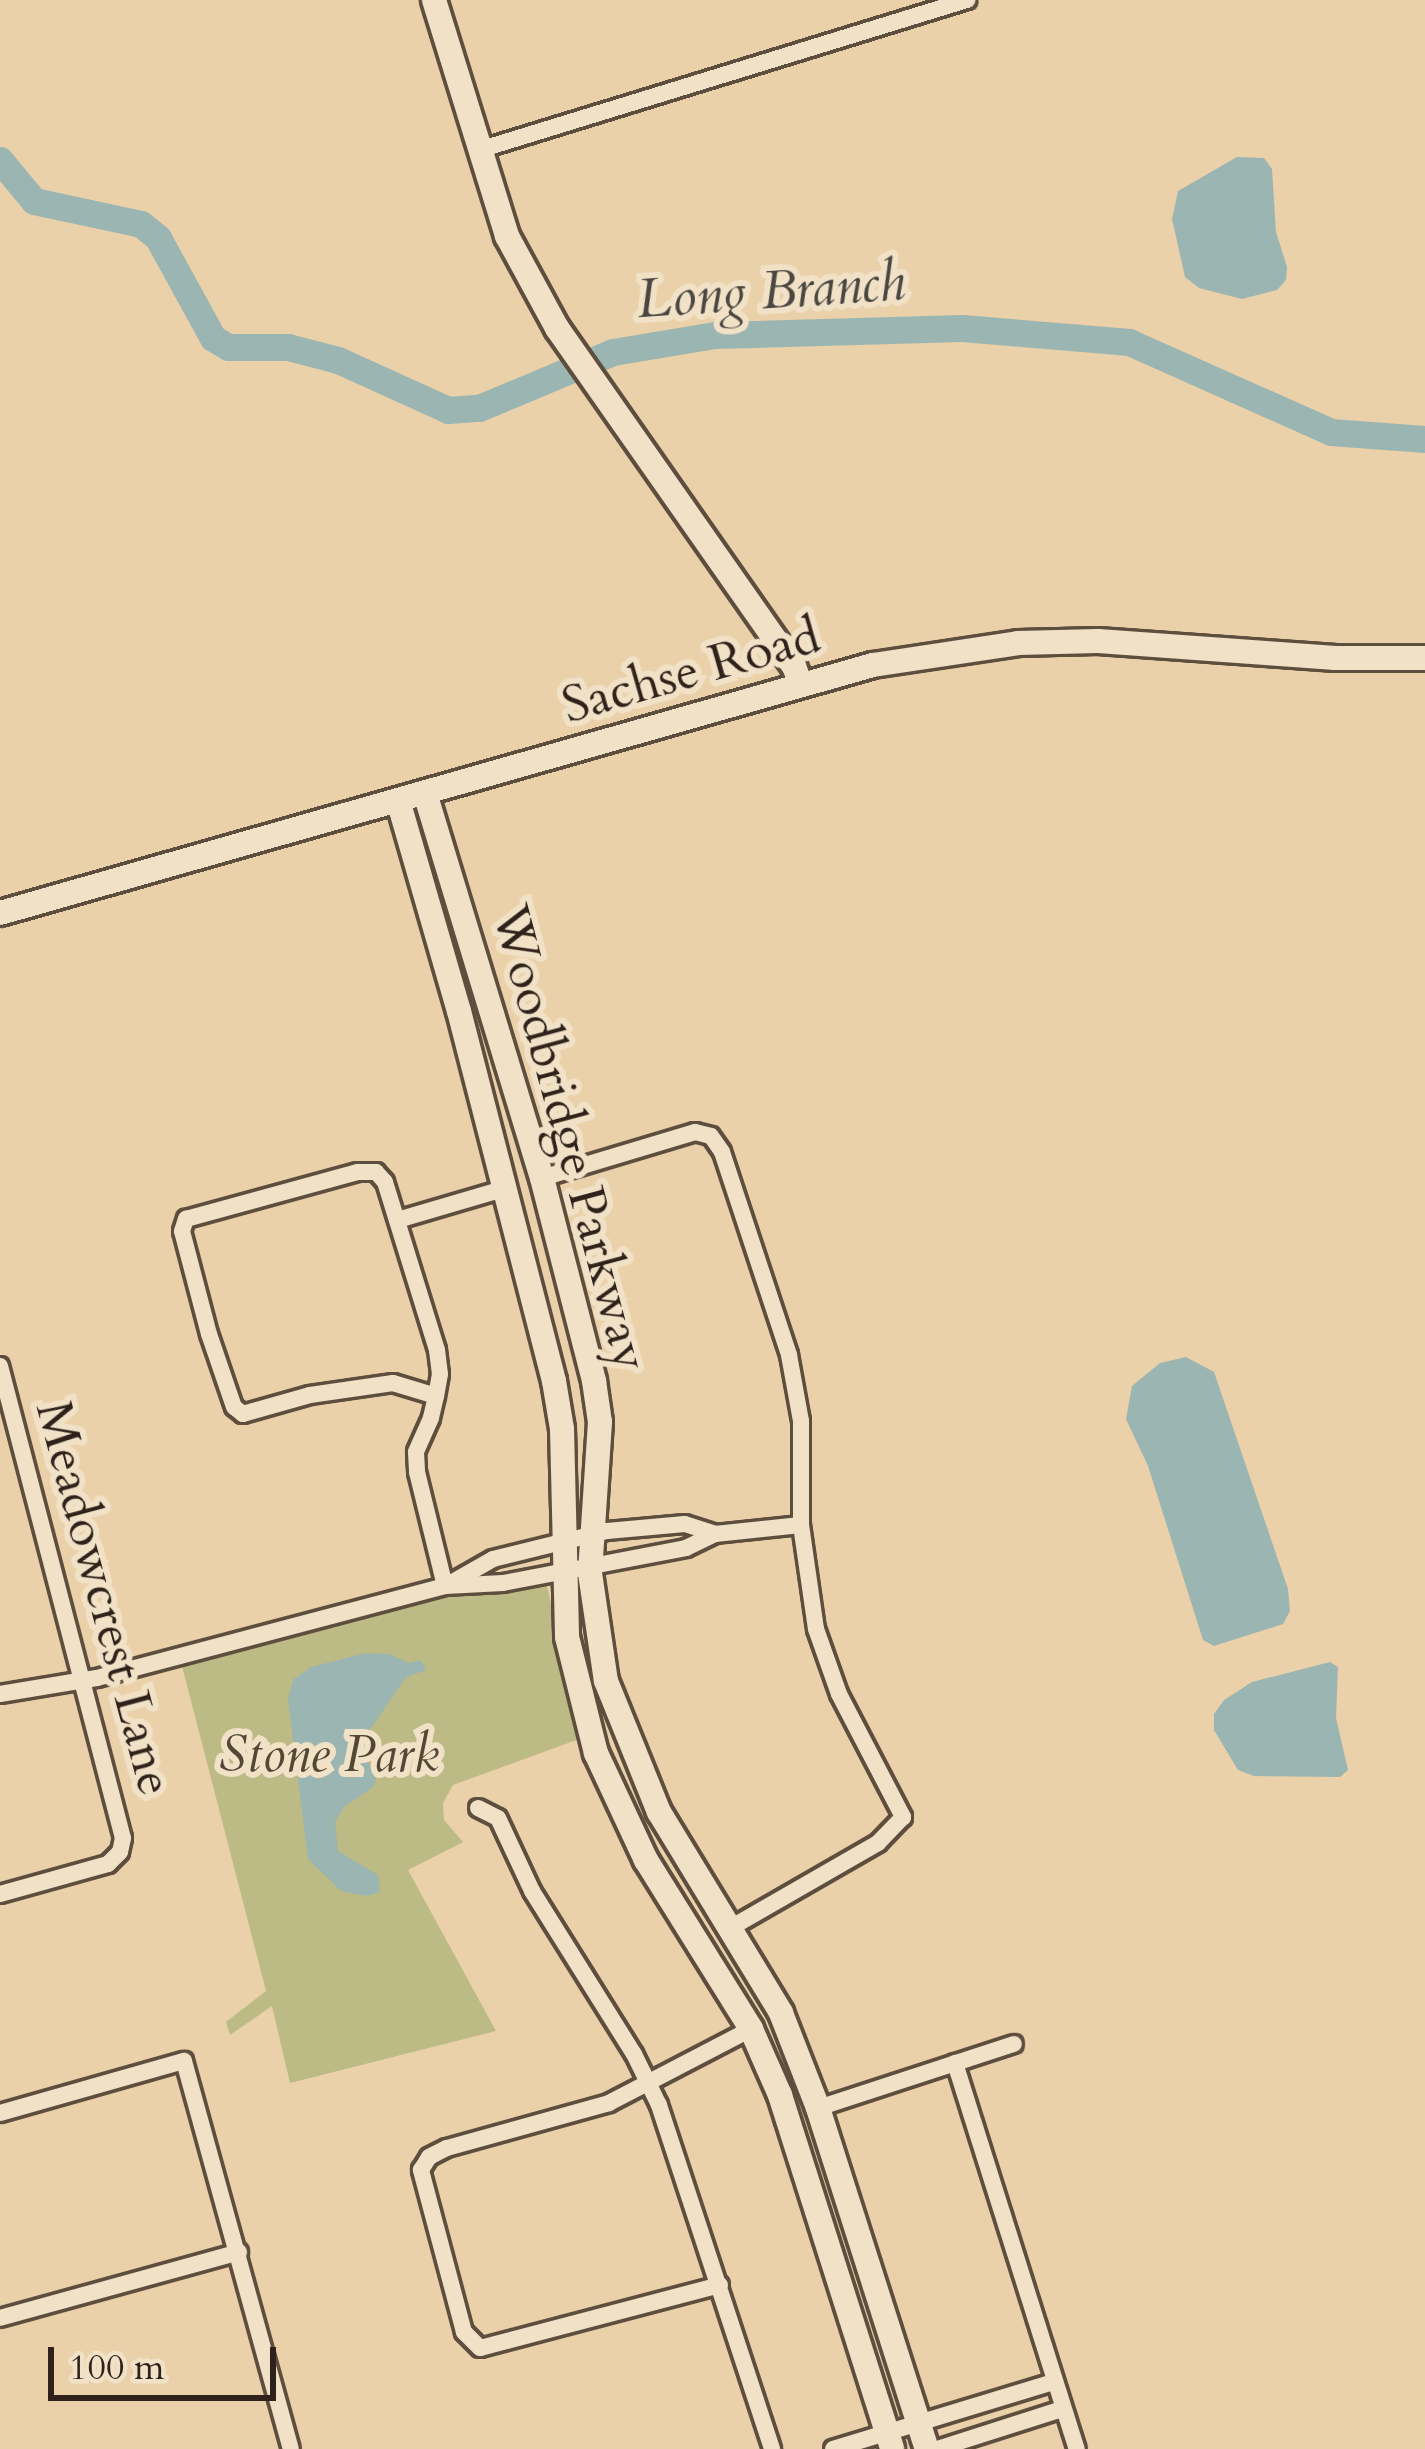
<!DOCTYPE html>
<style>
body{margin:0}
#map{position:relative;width:1425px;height:2449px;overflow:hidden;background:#ead1a9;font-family:Cardo,serif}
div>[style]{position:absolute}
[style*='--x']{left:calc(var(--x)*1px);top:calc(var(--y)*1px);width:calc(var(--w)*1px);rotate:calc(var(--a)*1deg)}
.green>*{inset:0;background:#bcba85}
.water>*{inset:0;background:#9bb5b2}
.river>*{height:27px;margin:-13.5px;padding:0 13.5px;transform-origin:13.5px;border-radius:13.5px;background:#9bb5b2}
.roads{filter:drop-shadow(3px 0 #5e4e3e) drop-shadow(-3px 0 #5e4e3e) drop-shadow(0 3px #5e4e3e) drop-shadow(0 -3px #5e4e3e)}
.minor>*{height:16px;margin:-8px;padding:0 8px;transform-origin:8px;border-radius:8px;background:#f1e1c7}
.secondary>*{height:24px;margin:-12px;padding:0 12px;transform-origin:12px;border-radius:12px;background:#f1e1c7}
span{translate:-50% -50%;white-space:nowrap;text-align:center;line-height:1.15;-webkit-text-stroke:12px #f1e1c7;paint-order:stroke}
.street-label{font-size:51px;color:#2f221a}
.park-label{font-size:51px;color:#524835;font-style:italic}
.water-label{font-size:54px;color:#4a4740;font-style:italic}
.scale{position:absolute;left:48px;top:2347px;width:228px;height:54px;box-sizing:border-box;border:6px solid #2f221a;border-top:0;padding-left:15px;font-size:36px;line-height:42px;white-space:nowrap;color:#2f221a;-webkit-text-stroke:9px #f1e1c7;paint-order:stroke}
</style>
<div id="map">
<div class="green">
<i style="clip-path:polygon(546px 1582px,582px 1738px,453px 1785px,443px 1803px,444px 1820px,463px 1842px,408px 1870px,496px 2031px,290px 2083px,272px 2006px,230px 2035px,226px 2022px,266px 1991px,182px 1666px,456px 1592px)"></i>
</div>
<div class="water">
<i style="clip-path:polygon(1237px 157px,1264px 158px,1272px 169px,1276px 232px,1287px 267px,1286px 280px,1277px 290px,1242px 299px,1199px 288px,1185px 277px,1172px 219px,1178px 191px)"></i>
<i style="clip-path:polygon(1186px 1357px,1214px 1372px,1288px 1589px,1290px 1611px,1283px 1624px,1214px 1646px,1203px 1640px,1148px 1466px,1126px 1419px,1132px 1386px,1160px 1363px)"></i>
<i style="clip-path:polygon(366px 1653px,389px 1654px,409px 1663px,421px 1660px,426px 1670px,406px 1677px,369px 1731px,365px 1755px,376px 1779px,373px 1787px,344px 1807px,335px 1822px,338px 1851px,378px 1875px,380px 1892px,367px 1896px,341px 1891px,308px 1859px,288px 1699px,293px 1680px,311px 1667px)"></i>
<i style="clip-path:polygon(1330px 1662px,1338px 1667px,1336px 1718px,1348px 1770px,1340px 1777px,1254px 1776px,1238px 1770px,1214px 1730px,1214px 1714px,1224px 1700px,1252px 1682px)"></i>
</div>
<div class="river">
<i style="--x:0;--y:160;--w:53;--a:50.3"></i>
<i style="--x:34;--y:201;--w:109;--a:12.1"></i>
<i style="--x:141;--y:224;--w:22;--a:39"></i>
<i style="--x:158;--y:238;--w:114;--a:61.2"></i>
<i style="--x:213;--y:338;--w:17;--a:31"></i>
<i style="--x:228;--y:347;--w:60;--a:0"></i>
<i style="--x:288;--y:347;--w:52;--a:14.6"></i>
<i style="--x:338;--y:360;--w:121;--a:24.4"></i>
<i style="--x:448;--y:410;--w:31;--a:-4"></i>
<i style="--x:479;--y:408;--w:145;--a:-22.7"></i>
<i style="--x:613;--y:352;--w:103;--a:-9.5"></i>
<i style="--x:715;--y:335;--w:247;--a:-1.6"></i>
<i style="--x:962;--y:328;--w:168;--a:4.8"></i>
<i style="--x:1129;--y:342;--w:221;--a:24"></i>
<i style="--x:1331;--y:432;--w:94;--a:4.3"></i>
</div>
<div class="roads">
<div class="minor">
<i style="--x:479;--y:150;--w:511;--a:-17.09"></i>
<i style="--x:542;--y:1178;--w:160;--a:-16.7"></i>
<i style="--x:695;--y:1132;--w:16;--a:14"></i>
<i style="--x:711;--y:1136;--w:19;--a:55"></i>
<i style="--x:722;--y:1152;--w:214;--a:71.7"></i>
<i style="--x:789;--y:1355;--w:67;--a:79.7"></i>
<i style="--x:801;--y:1421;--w:104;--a:90"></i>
<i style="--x:801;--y:1525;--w:105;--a:81.8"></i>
<i style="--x:816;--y:1629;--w:69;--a:70.5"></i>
<i style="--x:839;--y:1694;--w:139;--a:62.5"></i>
<i style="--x:903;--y:1817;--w:36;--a:134"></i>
<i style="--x:878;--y:1843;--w:171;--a:150.1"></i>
<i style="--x:401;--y:1219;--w:109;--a:-16.4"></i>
<i style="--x:0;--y:1366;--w:488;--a:75.4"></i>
<i style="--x:123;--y:1838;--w:14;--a:102"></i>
<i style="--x:120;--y:1852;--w:17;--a:135"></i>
<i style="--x:108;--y:1864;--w:112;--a:164.5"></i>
<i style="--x:436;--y:1396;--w:45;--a:-163.2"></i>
<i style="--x:393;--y:1383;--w:84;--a:171.8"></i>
<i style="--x:310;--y:1395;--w:70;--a:164.2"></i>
<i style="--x:243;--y:1414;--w:11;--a:-142"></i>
<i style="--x:234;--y:1407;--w:77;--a:-108.9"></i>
<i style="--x:209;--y:1334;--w:106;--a:-104.7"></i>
<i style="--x:182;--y:1231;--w:13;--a:-72"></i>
<i style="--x:186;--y:1219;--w:178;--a:-15.3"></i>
<i style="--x:358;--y:1172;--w:18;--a:0"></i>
<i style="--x:376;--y:1172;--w:13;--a:48"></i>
<i style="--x:385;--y:1182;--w:176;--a:72.8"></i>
<i style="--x:437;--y:1350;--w:24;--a:83"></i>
<i style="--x:440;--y:1374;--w:22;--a:100"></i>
<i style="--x:436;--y:1396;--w:23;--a:103"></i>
<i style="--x:431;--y:1418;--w:37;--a:114"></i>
<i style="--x:416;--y:1452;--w:20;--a:87"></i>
<i style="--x:417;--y:1472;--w:117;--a:76.2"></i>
<i style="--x:451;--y:1583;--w:48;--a:-29.7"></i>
<i style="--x:493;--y:1559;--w:117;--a:-13.8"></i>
<i style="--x:607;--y:1531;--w:78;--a:-5.1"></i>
<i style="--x:685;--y:1524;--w:32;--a:18"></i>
<i style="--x:0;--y:1694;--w:98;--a:-9.4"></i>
<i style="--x:97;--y:1678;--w:360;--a:-14.8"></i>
<i style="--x:445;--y:1586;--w:58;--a:-3"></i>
<i style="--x:503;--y:1583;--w:186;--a:-10.8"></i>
<i style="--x:686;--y:1548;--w:32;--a:-26"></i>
<i style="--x:715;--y:1534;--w:86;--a:-6"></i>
<i style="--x:478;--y:1808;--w:22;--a:27"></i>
<i style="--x:498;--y:1818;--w:81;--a:65"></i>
<i style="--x:532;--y:1891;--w:192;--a:58"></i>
<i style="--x:634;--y:2054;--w:57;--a:63.9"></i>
<i style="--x:659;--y:2105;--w:362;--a:71.8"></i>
<i style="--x:955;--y:2063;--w:405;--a:72.5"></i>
<i style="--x:818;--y:2108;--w:206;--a:-18.1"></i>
<i style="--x:0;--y:2113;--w:191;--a:-15.8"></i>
<i style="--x:184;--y:2061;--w:402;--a:74.6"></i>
<i style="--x:720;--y:2285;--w:248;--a:165.3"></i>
<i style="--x:480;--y:2348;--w:23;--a:-135"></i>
<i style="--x:464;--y:2332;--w:168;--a:-104.9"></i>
<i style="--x:421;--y:2170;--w:15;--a:-58"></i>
<i style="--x:429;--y:2157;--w:20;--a:-27"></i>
<i style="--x:447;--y:2148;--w:168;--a:-15.5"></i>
<i style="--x:609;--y:2103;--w:160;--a:-27.5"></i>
<i style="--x:0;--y:2318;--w:248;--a:-15.4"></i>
<i style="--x:833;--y:2449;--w:230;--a:-16.9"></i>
<i style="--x:937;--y:2449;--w:131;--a:-17.7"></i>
</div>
<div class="secondary">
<i style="--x:434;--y:0;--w:247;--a:72.8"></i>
<i style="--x:507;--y:236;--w:105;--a:61.5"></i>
<i style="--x:557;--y:328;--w:413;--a:55"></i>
<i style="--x:794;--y:666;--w:20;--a:70"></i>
<i style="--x:425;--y:793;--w:402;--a:73.1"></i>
<i style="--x:542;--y:1178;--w:210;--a:75.6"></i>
<i style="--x:594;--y:1381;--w:41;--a:81.7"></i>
<i style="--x:600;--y:1422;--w:151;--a:93.8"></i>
<i style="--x:590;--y:1573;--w:109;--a:81.6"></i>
<i style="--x:606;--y:1681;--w:141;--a:68"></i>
<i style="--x:659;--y:1812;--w:235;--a:58.7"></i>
<i style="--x:781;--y:2013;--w:102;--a:68.7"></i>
<i style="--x:818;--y:2108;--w:358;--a:72.3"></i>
<i style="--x:398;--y:800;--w:220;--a:73.9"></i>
<i style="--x:459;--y:1011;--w:382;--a:75.6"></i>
<i style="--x:554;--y:1381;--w:49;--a:80.5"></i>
<i style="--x:562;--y:1429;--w:208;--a:88.6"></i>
<i style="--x:567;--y:1637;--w:120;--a:76"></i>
<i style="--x:596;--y:1753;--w:118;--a:65"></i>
<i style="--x:646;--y:1860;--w:199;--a:58.1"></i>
<i style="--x:751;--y:2029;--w:72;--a:66.3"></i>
<i style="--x:780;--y:2095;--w:371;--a:72.4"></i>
<i style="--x:0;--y:913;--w:908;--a:-15.86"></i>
<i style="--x:873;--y:665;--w:147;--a:-8.6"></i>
<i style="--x:1018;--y:643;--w:80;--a:-1.4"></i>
<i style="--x:1098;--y:641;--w:238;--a:4.1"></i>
<i style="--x:1335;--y:658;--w:90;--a:0"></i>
</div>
</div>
<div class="street-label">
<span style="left:691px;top:671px;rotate:-16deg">Sachse Road</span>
<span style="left:570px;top:1138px;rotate:75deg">Woodbridge Parkway</span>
<span style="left:104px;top:1598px;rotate:75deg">Meadowcrest Lane</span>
</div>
<div class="park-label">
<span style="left:329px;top:1755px">Stone Park</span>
</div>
<div class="water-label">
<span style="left:771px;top:292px;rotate:-4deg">Long Branch</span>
</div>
<div class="scale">100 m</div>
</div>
